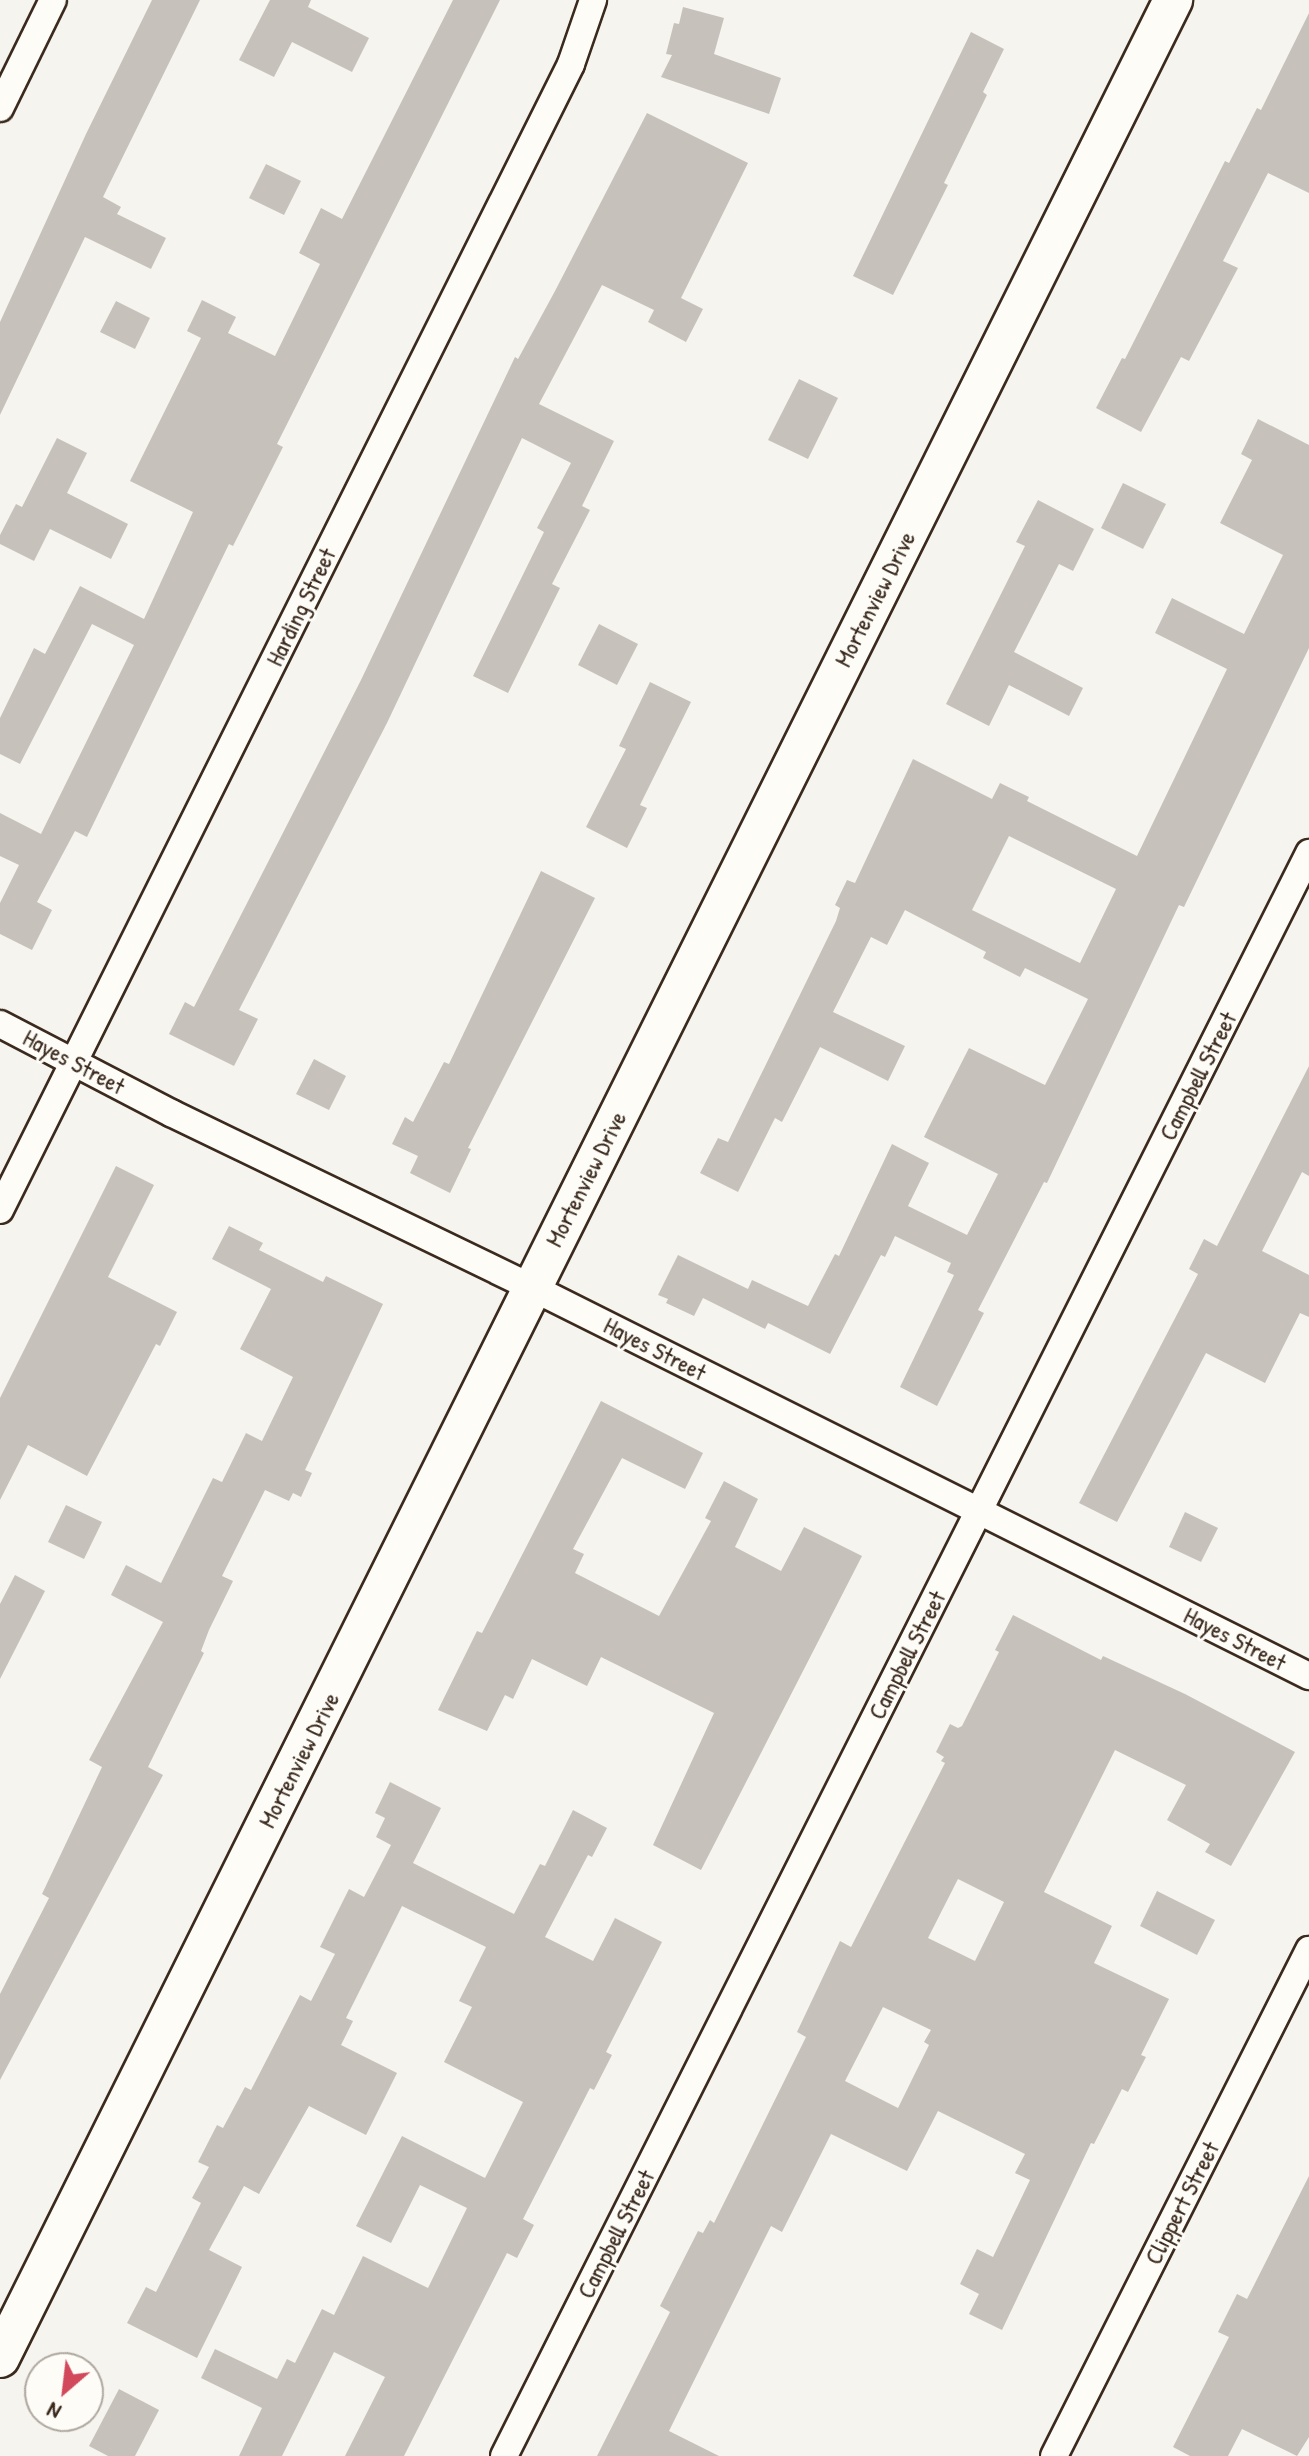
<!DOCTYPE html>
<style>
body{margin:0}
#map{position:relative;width:1309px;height:2456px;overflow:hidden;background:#f5f4ee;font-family:"Patrick Hand",sans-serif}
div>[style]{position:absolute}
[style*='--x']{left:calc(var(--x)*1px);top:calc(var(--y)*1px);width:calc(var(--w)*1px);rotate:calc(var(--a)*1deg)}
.building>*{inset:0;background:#c7c1bb}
.roads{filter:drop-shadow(2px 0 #3b2a1e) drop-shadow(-2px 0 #3b2a1e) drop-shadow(0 2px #3b2a1e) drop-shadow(0 -2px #3b2a1e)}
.street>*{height:26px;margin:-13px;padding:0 13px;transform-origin:13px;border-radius:13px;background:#fdfcf7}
.secondary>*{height:38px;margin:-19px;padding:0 19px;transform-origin:19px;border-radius:19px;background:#fdfcf7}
span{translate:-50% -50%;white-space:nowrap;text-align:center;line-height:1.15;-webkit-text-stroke:6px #fdfcf7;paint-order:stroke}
.street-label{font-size:24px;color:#3b2a1e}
.north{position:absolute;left:24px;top:2352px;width:80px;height:80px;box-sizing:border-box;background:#fdfcf7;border:2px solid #afa8a0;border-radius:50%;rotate:208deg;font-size:22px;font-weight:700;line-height:32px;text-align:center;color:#3b2a1e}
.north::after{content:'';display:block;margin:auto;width:28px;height:36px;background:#d1495b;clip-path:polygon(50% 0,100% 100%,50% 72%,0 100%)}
</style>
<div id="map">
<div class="building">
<i style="clip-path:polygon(152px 0,200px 0,103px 197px,121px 207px,117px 214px,166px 238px,151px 269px,85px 237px,0 415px,0 322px,86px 134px)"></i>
<i style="clip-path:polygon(270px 0,311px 0,308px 7px,369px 38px,352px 72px,292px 42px,274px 77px,239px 60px)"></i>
<i style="clip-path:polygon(453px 0,500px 0,277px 444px,283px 447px,233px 546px,229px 544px,87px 837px,75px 831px,37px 902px,52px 910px,32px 950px,0 934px,0 903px,19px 865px,0 856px,0 813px,41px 834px,134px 645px,92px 624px,20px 764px,0 754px,0 718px,34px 648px,45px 654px,80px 586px,144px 619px,193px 512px,130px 481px,201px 338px,187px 331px,202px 300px,236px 317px,228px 333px,275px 356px,320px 264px,299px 253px,321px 208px,342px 219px)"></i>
<i style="clip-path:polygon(683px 7px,724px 18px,714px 54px,781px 78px,769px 114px,661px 77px,672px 55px,666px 54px,674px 23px,679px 24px)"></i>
<i style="clip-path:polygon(1309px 13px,1309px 193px,1268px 173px,1223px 261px,1238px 268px,1189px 361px,1181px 357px,1141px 432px,1096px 408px,1122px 358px,1125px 359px,1225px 161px,1229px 163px,1257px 108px,1261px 110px)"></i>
<i style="clip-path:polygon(971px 32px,1004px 49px,983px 92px,987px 95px,944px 183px,948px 185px,893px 295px,853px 276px)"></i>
<i style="clip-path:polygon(647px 113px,748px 163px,681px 298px,703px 309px,686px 342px,648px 322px,654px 310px,602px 285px,539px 404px,614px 441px,582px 506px,590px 510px,552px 584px,560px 588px,508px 693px,473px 676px,544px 532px,537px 528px,571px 463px,522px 438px,387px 723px,239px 1010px,258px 1019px,234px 1066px,169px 1034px,185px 1002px,194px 1007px,361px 680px,515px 357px,518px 359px,555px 291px)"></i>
<i style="clip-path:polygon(266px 164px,301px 181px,284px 215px,249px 198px)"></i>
<i style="clip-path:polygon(116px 301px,150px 318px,135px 349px,100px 332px)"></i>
<i style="clip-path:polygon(799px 379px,838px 398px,808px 459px,768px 440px)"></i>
<i style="clip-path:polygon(evenodd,1258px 419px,1309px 445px,1309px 648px,1184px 907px,1179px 905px,1047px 1183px,1044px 1182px,978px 1310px,984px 1313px,937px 1406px,900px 1387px,954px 1275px,947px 1272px,951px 1263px,895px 1236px,885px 1257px,881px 1255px,830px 1354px,768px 1323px,765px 1329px,703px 1298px,694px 1316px,666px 1303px,668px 1299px,658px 1295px,678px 1255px,748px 1289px,752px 1280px,808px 1306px,835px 1254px,839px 1256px,892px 1144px,929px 1163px,908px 1206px,967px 1235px,998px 1174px,924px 1137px,939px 1107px,969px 1048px,1045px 1085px,1088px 999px,1025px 968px,1020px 977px,983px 958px,986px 952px,905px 910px,887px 945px,871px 937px,833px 1012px,905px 1046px,888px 1081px,820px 1047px,782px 1122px,775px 1118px,738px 1192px,700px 1173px,718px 1138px,728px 1142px,836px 921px,840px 908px,835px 905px,847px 880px,855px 883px,913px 759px,992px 799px,1000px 783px,1029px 797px,1027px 801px,1137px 856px,1227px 669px,1155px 633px,1172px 598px,1244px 634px,1283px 555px,1220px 523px,1252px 460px,1241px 454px,1258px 419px,1009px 836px,1116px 889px,1080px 963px,972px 910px,1009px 836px)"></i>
<i style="clip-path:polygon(57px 438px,87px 453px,67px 493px,128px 524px,111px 559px,50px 529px,34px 561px,0 544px,0 535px,16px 504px,22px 507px)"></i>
<i style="clip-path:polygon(1123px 483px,1166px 504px,1143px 549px,1101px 528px)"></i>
<i style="clip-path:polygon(1038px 500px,1094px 529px,1073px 571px,1059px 564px,1014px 652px,1083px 688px,1069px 716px,1009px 685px,989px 726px,946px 704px,1025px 546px,1016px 542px)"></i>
<i style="clip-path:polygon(599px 624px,638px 644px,617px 685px,578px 665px)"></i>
<i style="clip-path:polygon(650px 682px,691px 702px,640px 805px,647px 808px,627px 848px,586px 827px,626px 749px,619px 746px)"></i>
<i style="clip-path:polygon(541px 871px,595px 898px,468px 1148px,471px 1149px,450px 1193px,410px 1173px,418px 1156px,392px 1144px,405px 1117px,413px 1122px,444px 1062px,449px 1064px)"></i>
<i style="clip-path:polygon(314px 1059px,346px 1076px,329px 1110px,296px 1094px)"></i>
<i style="clip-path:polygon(1309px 1066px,1309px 1176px,1302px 1172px,1262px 1251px,1309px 1275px,1309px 1317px,1300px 1313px,1265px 1383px,1206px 1353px,1117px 1522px,1079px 1503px,1198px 1274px,1189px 1269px,1204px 1239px,1217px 1246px)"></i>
<i style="clip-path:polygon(116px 1166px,154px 1185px,108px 1277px,177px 1312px,160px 1346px,156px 1344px,87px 1476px,28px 1445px,0 1500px,0 1398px)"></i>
<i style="clip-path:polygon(229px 1226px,263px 1243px,259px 1250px,323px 1282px,326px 1276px,383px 1304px,305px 1470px,312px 1473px,301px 1497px,293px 1493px,289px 1501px,265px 1490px,222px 1576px,233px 1581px,209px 1630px,201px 1651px,204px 1653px,148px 1767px,163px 1775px,0 2080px,0 1994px,49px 1898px,42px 1894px,102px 1767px,89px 1760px,163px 1622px,111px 1595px,126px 1565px,161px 1583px,213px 1478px,222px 1482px,246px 1433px,262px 1441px,293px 1377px,240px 1349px,271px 1289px,212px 1259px)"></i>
<i style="clip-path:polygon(601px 1401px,703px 1453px,685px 1489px,622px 1458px,573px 1549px,584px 1554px,575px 1573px,659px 1616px,711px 1521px,705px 1518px,724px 1481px,758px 1499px,735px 1547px,781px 1571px,804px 1527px,862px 1556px,701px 1870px,653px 1845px,714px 1713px,601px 1657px,587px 1686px,532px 1659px,513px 1699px,505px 1695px,487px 1731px,438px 1710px,477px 1631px,482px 1633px)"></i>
<i style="clip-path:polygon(66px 1505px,102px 1522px,84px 1559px,48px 1542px)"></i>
<i style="clip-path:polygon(1185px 1512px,1218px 1528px,1201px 1562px,1169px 1547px)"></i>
<i style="clip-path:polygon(15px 1575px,45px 1591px,0 1679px,0 1604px)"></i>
<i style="clip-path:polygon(evenodd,1013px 1615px,1101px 1660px,1103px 1656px,1185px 1694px,1295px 1752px,1231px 1866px,1205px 1852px,1210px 1844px,1167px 1820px,1186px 1785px,1115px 1750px,1044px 1892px,1112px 1926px,1094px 1963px,1169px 1999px,1141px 2055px,1146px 2057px,1128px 2092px,1122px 2089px,1094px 2144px,1091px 2143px,1002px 2330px,969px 2314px,979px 2294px,960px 2284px,977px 2249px,993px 2257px,1030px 2180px,1015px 2173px,1025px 2154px,938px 2111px,907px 2171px,831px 2134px,782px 2232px,771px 2226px,669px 2431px,719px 2456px,597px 2456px,670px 2312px,660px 2306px,698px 2231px,703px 2233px,710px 2220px,714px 2223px,806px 2037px,797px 2032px,840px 1941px,851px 1947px,945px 1763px,941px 1761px,944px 1757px,936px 1752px,950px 1724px,958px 1728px,962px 1726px,999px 1652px,995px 1650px,1013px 1615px,958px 1879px,1004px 1902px,975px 1961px,928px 1938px,958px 1879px,1013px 1615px,883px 2007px,931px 2030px,924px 2042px,929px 2045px,898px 2108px,845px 2081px,883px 2007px)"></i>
<i style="clip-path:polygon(390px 1782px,441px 1808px,413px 1863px,514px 1914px,540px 1864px,545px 1866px,573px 1810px,607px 1828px,592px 1857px,588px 1855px,545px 1937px,593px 1961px,615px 1918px,662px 1942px,606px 2052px,612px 2055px,594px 2090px,590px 2088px,523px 2219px,534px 2225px,517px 2258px,507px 2253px,404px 2456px,345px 2456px,385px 2377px,334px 2352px,282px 2456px,239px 2456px,262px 2408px,201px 2378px,215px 2349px,277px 2379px,287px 2359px,295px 2363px,322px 2309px,334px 2315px,363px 2256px,428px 2288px,467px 2208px,420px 2185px,391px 2243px,356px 2226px,402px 2136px,485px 2178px,523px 2102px,444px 2062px,472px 2007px,459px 2001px,486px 1947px,402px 1906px,346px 2018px,353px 2021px,341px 2045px,397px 2073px,366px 2135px,309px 2106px,259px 2194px,244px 2186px,209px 2250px,242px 2267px,197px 2358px,127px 2323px,146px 2287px,156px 2292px,201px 2203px,192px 2198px,209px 2167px,198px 2162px,217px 2125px,223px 2128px,245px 2087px,251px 2090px,300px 1995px,311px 2001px,335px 1954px,320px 1947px,349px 1889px,364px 1897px,391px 1845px,376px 1837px,385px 1818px,375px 1813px)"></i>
<i style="clip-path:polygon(1157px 1891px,1215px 1920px,1197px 1955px,1140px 1926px)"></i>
<i style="clip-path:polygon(1309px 2176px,1309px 2437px,1297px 2456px,1242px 2429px,1228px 2456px,1190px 2456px,1173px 2447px,1229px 2337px,1218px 2332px,1237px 2294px,1247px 2299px)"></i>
<i style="clip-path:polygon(119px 2389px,159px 2410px,135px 2456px,108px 2456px,89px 2446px)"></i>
</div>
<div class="roads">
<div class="street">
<i style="--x:0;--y:108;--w:120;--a:-63.9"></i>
<i style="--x:0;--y:1024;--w:193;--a:27.5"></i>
<i style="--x:171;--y:1113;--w:400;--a:25.8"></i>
<i style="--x:531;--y:1287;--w:870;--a:26.57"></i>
<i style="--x:0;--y:1210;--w:1280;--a:-63.51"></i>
<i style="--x:571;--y:64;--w:68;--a:-71"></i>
<i style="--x:504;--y:2456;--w:1794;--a:-63.33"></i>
<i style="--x:1054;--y:2456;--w:567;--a:-63.25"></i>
</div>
<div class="secondary">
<i style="--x:0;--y:2358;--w:2634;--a:-63.55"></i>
</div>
</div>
<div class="street-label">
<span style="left:875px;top:599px;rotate:-63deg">Mortenview Drive</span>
<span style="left:301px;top:607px;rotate:-64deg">Harding Street</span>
<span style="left:74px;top:1062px;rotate:28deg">Hayes Street</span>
<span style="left:1198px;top:1076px;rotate:-63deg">Campbell Street</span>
<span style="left:586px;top:1179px;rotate:-63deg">Mortenview Drive</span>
<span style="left:655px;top:1349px;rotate:27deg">Hayes Street</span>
<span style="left:1235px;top:1639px;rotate:27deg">Hayes Street</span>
<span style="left:907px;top:1655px;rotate:-63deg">Campbell Street</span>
<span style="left:299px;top:1760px;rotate:-63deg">Mortenview Drive</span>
<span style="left:1182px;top:2203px;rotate:-63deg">Clippert Street</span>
<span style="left:616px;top:2234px;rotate:-63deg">Campbell Street</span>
</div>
<div class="north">N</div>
</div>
